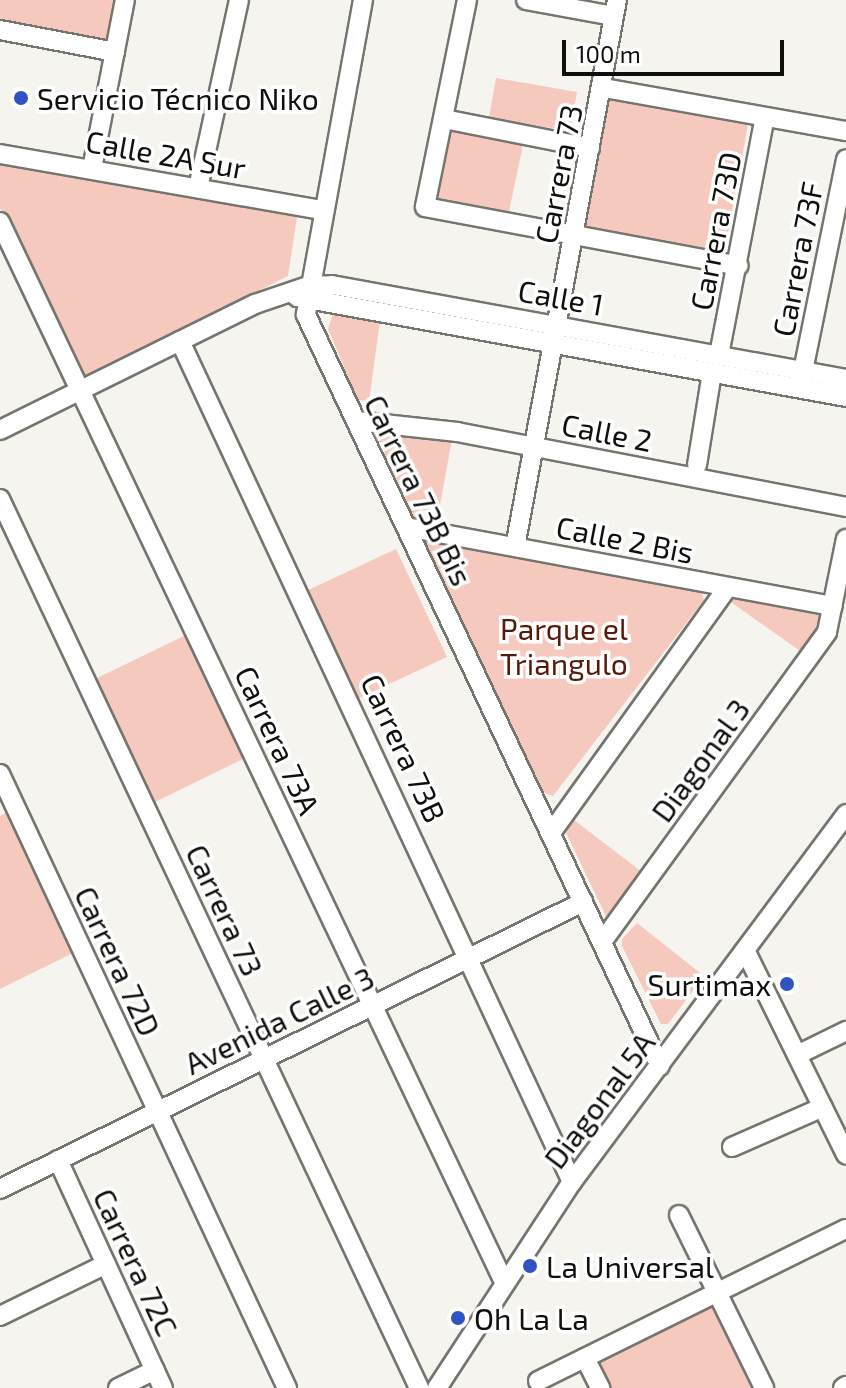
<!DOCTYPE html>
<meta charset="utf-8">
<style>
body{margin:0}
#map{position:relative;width:846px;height:1388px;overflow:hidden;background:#f5f4ee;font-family:"Exo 2",sans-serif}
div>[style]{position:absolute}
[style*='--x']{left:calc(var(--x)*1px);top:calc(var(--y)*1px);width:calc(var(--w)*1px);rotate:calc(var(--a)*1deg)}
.green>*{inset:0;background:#f5c9bd}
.roads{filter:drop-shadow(2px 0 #75756f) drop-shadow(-2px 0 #75756f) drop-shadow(0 2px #75756f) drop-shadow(0 -2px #75756f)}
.minor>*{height:18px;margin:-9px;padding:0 9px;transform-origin:9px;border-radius:9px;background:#fff}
.dots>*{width:22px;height:22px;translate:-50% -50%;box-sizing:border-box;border:4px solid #fff;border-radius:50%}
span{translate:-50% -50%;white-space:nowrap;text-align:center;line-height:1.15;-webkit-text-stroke:7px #fff;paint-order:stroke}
.poi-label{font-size:30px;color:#0f0f0d}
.left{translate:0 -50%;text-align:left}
.right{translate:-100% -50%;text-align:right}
.street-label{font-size:30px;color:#0f0f0d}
.park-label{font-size:30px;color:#571908}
.scale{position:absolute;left:562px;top:40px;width:222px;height:36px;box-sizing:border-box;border:4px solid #0f0f0d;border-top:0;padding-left:10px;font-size:24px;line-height:28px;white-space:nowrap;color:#0f0f0d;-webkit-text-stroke:6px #fff;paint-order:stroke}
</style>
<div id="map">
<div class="green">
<i style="clip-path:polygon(0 0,120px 0,112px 44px,0 23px)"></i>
<i style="clip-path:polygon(496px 78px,577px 92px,570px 131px,489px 118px)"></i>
<i style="clip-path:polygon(608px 99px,748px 125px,724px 254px,584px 229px)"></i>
<i style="clip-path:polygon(450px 130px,523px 145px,508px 216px,435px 200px)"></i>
<i style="clip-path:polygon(0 162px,297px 217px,288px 276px,82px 379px,0 208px)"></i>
<i style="clip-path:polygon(333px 313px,380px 321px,369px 401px,358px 400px,328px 329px)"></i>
<i style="clip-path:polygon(375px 433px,452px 439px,436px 527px,416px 521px)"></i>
<i style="clip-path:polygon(423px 535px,700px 589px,704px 600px,553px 796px,542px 792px,420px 541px)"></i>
<i style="clip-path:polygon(396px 549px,447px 657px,355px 700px,304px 592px)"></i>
<i style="clip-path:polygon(734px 591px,824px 607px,822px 627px,803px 653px,728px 600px)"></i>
<i style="clip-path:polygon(186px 635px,245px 758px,153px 803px,93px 680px)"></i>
<i style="clip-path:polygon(7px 812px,75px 952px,0 989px,0 816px)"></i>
<i style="clip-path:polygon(574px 820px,646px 875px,610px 924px,566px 833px)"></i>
<i style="clip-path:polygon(637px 923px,704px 976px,668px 1024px,661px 1024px,622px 946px,622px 939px)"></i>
<i style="clip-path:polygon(709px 1302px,752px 1388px,607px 1388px,593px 1360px)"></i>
</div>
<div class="roads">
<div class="minor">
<i style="--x:363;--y:0;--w:320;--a:100.3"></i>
<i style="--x:306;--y:315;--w:830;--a:64.76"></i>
<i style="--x:467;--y:0;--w:211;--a:101.5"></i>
<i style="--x:425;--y:207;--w:319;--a:10.6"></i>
<i style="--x:526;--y:0;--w:89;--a:10.3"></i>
<i style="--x:0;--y:30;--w:117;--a:10.8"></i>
<i style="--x:604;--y:88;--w:246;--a:10.1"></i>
<i style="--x:444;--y:119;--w:149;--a:11.2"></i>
<i style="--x:0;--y:154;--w:327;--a:9.9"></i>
<i style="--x:92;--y:169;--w:172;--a:-79"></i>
<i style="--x:198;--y:188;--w:192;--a:-77.7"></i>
<i style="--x:0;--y:222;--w:1174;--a:64.57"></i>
<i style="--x:297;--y:297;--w:558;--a:10.32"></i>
<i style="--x:180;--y:341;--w:928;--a:65.01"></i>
<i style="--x:719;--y:355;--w:242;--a:-79.1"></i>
<i style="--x:803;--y:371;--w:216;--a:-78.5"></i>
<i style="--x:356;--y:421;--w:102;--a:6.2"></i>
<i style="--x:457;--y:432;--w:396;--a:10.9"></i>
<i style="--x:0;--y:430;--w:284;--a:-26.3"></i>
<i style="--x:255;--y:304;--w:56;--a:-18.8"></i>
<i style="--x:308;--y:286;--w:24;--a:-2"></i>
<i style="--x:332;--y:285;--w:523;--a:10.36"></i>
<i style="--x:697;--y:465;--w:94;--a:-80.8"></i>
<i style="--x:0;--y:499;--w:983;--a:64.76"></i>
<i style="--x:406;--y:527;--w:434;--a:10.5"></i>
<i style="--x:515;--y:547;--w:556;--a:-79.44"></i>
<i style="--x:0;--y:774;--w:678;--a:64.95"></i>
<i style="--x:551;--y:833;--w:303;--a:-54.3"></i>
<i style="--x:602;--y:942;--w:383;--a:-54"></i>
<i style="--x:827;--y:632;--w:95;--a:-78.5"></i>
<i style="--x:745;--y:950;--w:228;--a:63.7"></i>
<i style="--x:797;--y:1055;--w:55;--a:-26.1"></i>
<i style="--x:732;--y:1147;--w:99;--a:-23.7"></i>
<i style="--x:58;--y:1160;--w:251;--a:65.3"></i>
<i style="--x:0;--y:1189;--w:650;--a:-26.21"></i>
<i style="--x:679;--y:1215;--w:193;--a:63.8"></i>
<i style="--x:0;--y:1316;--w:118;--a:-26.1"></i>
<i style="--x:585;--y:1358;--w:34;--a:63"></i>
<i style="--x:538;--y:1381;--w:343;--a:-26.3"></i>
<i style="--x:118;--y:1388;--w:41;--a:-25.9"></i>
<i style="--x:437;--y:1388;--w:246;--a:-56.8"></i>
<i style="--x:572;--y:1182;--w:459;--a:-53.3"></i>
<i style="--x:843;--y:1388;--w:4;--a:-34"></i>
</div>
</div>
<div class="dots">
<i style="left:21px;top:98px;background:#3152c3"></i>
<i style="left:787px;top:984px;background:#3152c3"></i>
<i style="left:530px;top:1266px;background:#3152c3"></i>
<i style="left:458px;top:1318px;background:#3152c3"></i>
</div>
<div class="poi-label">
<span class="left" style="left:37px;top:98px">Servicio Técnico Niko</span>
<span class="right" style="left:771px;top:984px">Surtimax</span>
<span class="left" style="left:546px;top:1266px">La Universal</span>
<span class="left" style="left:474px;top:1318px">Oh La La</span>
</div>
<div class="street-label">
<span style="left:166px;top:154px;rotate:10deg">Calle 2A Sur</span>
<span style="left:558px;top:174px;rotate:-79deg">Carrera 73</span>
<span style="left:715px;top:231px;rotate:-79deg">Carrera 73D</span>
<span style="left:797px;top:259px;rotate:-79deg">Carrera 73F</span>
<span style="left:561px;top:297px;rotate:10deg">Calle 1</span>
<span style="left:607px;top:432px;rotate:11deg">Calle 2</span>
<span style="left:419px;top:490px;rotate:64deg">Carrera 73B Bis</span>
<span style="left:625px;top:539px;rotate:11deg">Calle 2 Bis</span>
<span style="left:278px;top:740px;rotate:65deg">Carrera 73A</span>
<span style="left:404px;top:748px;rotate:65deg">Carrera 73B</span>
<span style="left:700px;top:760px;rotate:-54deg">Diagonal 3</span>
<span style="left:225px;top:910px;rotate:65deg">Carrera 73</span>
<span style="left:118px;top:961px;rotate:65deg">Carrera 72D</span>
<span style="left:279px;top:1020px;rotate:-26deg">Avenida Calle 3</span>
<span style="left:599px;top:1100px;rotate:-53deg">Diagonal 5A</span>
<span style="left:136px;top:1262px;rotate:65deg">Carrera 72C</span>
</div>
<div class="park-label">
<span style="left:564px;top:645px">Parque el<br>Triangulo</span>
</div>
<div class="scale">100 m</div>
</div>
